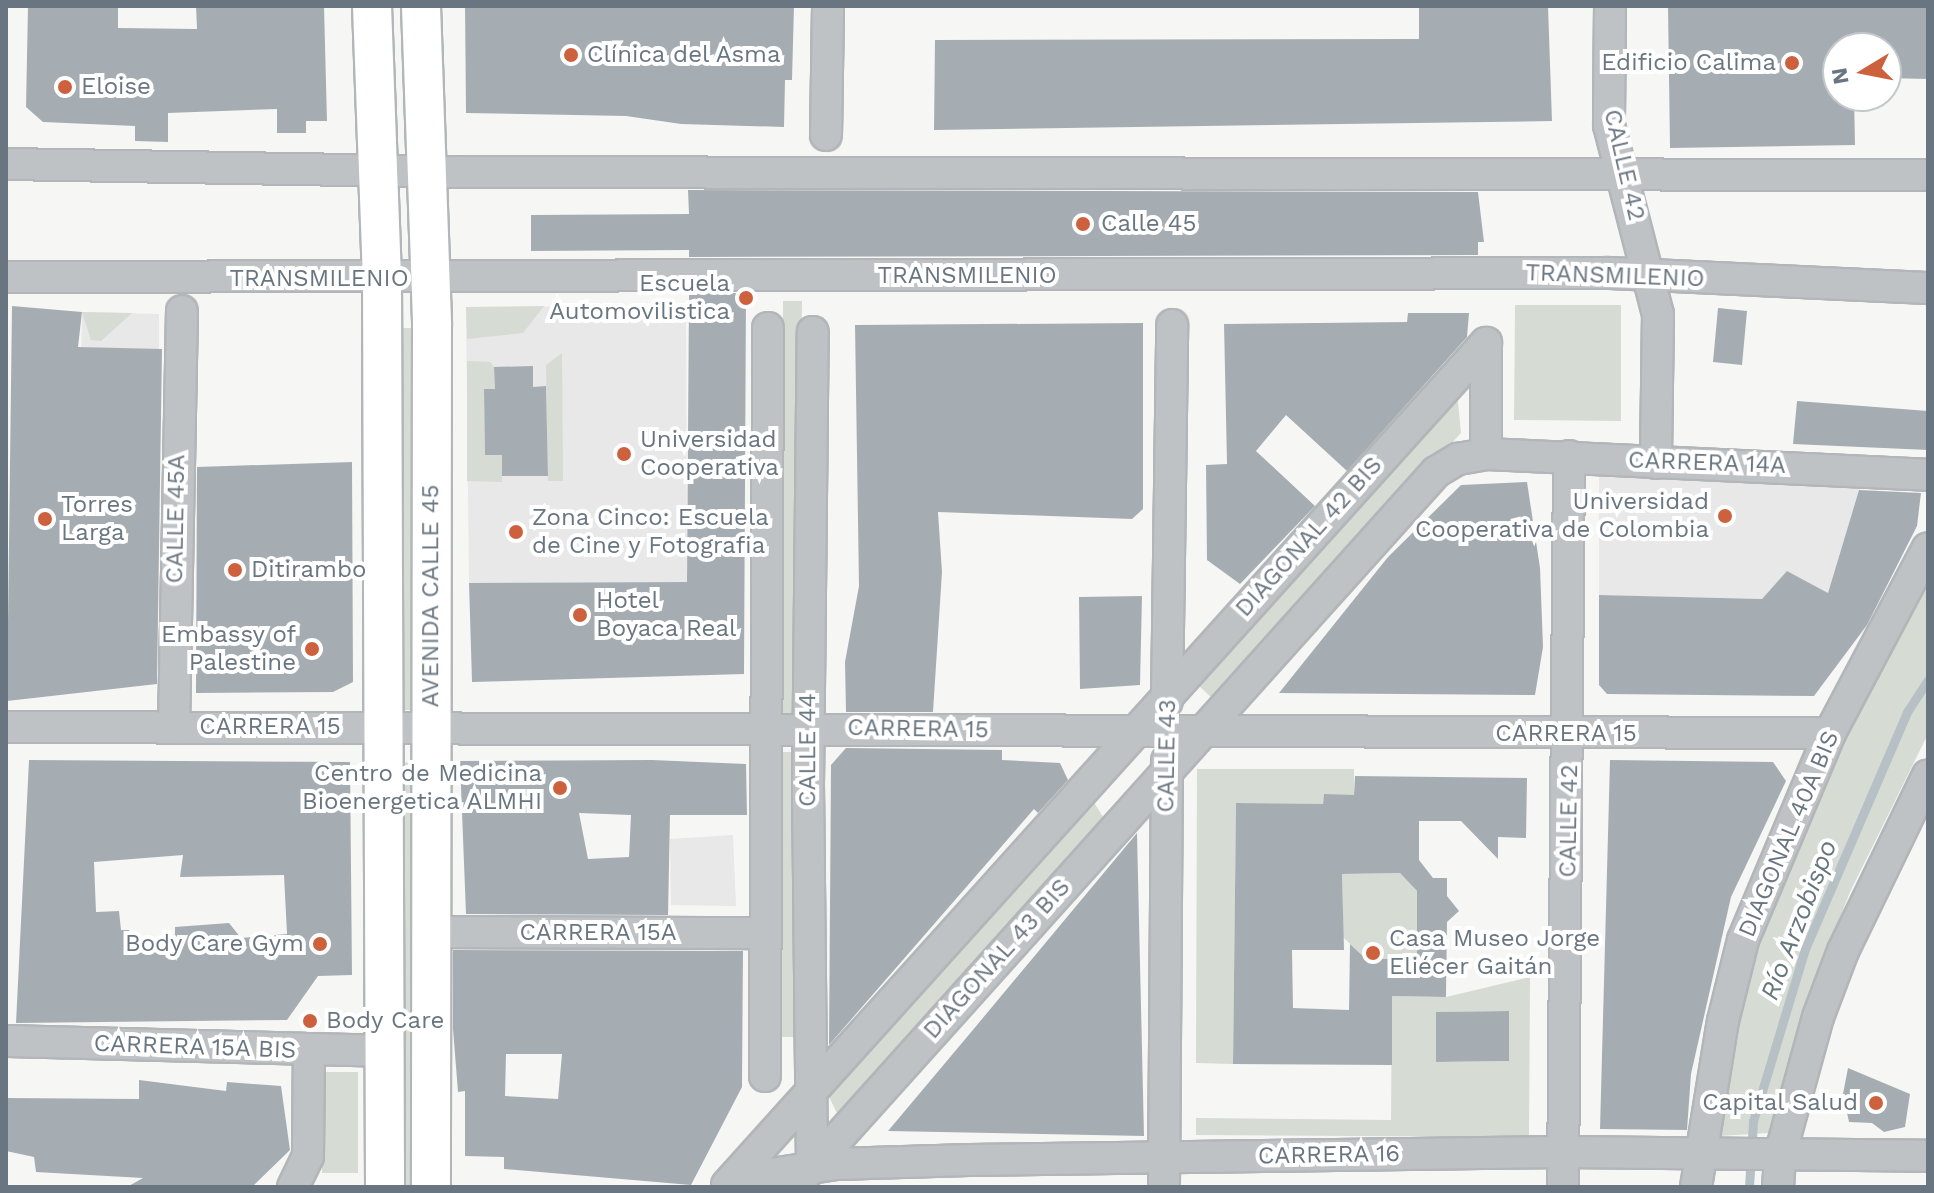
<!DOCTYPE html>
<meta charset="utf-8">
<style>
body{margin:0}
#map{position:relative;width:1934px;height:1193px;overflow:hidden;background:#f6f7f4;font-family:"Work Sans",sans-serif}
div>[style]{position:absolute}
[style*='--x']{left:calc(var(--x)*1px);top:calc(var(--y)*1px);width:calc(var(--w)*1px);rotate:calc(var(--a)*1deg)}
.built>*{inset:0;background:#e7e8e7}
.green>*{inset:0;background:#d6dbd4}
.stream>*{height:9px;margin:-4.5px;padding:0 4.5px;transform-origin:4.5px;border-radius:4.5px;background:#b7c1c5}
.building>*{inset:0;background:#a6adb2}
.roads{filter:drop-shadow(2px 0 #b2b6b9) drop-shadow(-2px 0 #b2b6b9) drop-shadow(0 2px #b2b6b9) drop-shadow(0 -2px #b2b6b9)}
.minor>*{height:30px;margin:-15px;padding:0 15px;transform-origin:15px;border-radius:15px;background:#bec2c5}
.major>*{height:38px;margin:-19px;padding:0 19px;transform-origin:19px;border-radius:19px;background:#fff}
.dots>*{width:22px;height:22px;translate:-50% -50%;box-sizing:border-box;border:4px solid #fff;border-radius:50%}
span{translate:-50% -50%;white-space:nowrap;text-align:center;line-height:1.15;-webkit-text-stroke:8px #fff;paint-order:stroke}
.poi-label{font-size:24px;color:#697681}
.left{translate:0 -50%;text-align:left}
.right{translate:-100% -50%;text-align:right}
.street-label{font-size:24px;color:#697681}
.water-label{font-size:26px;color:#65777d;font-style:italic}
.frame{position:absolute;inset:0;border:8px solid #697681;pointer-events:none}
.north{position:absolute;left:1822px;top:32px;width:80px;height:80px;box-sizing:border-box;background:#fff;border:2px solid #c3c8cd;border-radius:50%;rotate:260deg;font-size:22px;font-weight:700;line-height:32px;text-align:center;color:#697681}
.north::after{content:'';display:block;margin:auto;width:28px;height:36px;background:#ce613d;clip-path:polygon(50% 0,100% 100%,50% 72%,0 100%)}
</style>
<div id="map">
<div class="built">
<i style="clip-path:polygon(686px 306px,687px 582px,469px 583px,466px 307px)"></i>
<i style="clip-path:polygon(82px 312px,159px 314px,159px 462px,79px 461px)"></i>
<i style="clip-path:polygon(1599px 477px,1777px 478px,1862px 480px,1828px 593px,1787px 571px,1762px 599px,1599px 595px)"></i>
<i style="clip-path:polygon(733px 835px,736px 906px,671px 905px,670px 839px)"></i>
</div>
<div class="green">
<i style="clip-path:polygon(783px 301px,802px 301px,797px 717px,779px 717px)"></i>
<i style="clip-path:polygon(1515px 305px,1621px 305px,1621px 421px,1514px 420px)"></i>
<i style="clip-path:polygon(544px 306px,523px 333px,467px 339px,466px 307px)"></i>
<i style="clip-path:polygon(82px 312px,132px 313px,101px 341px,91px 340px)"></i>
<i style="clip-path:polygon(399px 328px,419px 328px,418px 710px,398px 710px)"></i>
<i style="clip-path:polygon(562px 353px,563px 481px,548px 481px,546px 365px)"></i>
<i style="clip-path:polygon(467px 361px,490px 362px,494px 367px,495px 389px,484px 390px,485px 455px,502px 455px,502px 482px,467px 481px)"></i>
<i style="clip-path:polygon(1457px 392px,1461px 433px,1215px 701px,1197px 684px)"></i>
<i style="clip-path:polygon(1928px 571px,1928px 734px,1850px 892px,1806px 1004px,1768px 1133px,1719px 1136px,1748px 961px,1801px 825px)"></i>
<i style="clip-path:polygon(775px 752px,799px 752px,799px 1037px,776px 1037px)"></i>
<i style="clip-path:polygon(394px 762px,419px 763px,416px 1187px,387px 1187px)"></i>
<i style="clip-path:polygon(1197px 769px,1354px 769px,1354px 795px,1324px 795px,1323px 804px,1236px 804px,1233px 1064px,1196px 1063px)"></i>
<i style="clip-path:polygon(1090px 796px,1105px 820px,840px 1119px,829px 1097px)"></i>
<i style="clip-path:polygon(1400px 873px,1417px 891px,1417px 959px,1366px 959px,1343px 937px,1342px 874px)"></i>
<i style="clip-path:polygon(evenodd,1530px 977px,1529px 1137px,1196px 1135px,1196px 1118px,1391px 1120px,1392px 996px,1446px 997px,1530px 977px,1508px 1011px,1509px 1061px,1436px 1062px,1436px 1012px,1508px 1011px)"></i>
<i style="clip-path:polygon(322px 1072px,358px 1072px,358px 1173px,322px 1173px)"></i>
</div>
<div class="stream">
<i style="--x:1749;--y:1187;--w:66;--a:-86.5"></i>
<i style="--x:1753;--y:1121;--w:180;--a:-73.2"></i>
<i style="--x:1805;--y:949;--w:258;--a:-66.7"></i>
<i style="--x:1907;--y:712;--w:38;--a:-57"></i>
</div>
<div class="building">
<i style="clip-path:polygon(28px 6px,118px 6px,118px 28px,197px 29px,196px 6px,324px 6px,327px 121px,306px 121px,306px 133px,277px 133px,277px 109px,168px 113px,168px 142px,135px 141px,135px 126px,43px 122px,26px 107px)"></i>
<i style="clip-path:polygon(465px 6px,794px 6px,792px 80px,785px 80px,784px 127px,681px 124px,626px 116px,466px 113px)"></i>
<i style="clip-path:polygon(1419px 6px,1548px 6px,1552px 121px,934px 130px,935px 40px,1419px 39px)"></i>
<i style="clip-path:polygon(1668px 6px,1928px 6px,1928px 79px,1886px 78px,1886px 48px,1838px 48px,1838px 96px,1854px 96px,1855px 145px,1670px 148px)"></i>
<i style="clip-path:polygon(688px 190px,1478px 192px,1484px 242px,1478px 242px,1478px 255px,689px 257px,689px 250px,531px 251px,531px 215px,689px 214px)"></i>
<i style="clip-path:polygon(689px 293px,746px 293px,744px 674px,472px 682px,469px 583px,687px 582px)"></i>
<i style="clip-path:polygon(12px 306px,82px 312px,78px 347px,162px 349px,157px 684px,7px 701px)"></i>
<i style="clip-path:polygon(1718px 308px,1747px 311px,1742px 365px,1713px 362px)"></i>
<i style="clip-path:polygon(1408px 313px,1469px 313px,1467px 337px,1347px 471px,1286px 415px,1256px 451px,1315px 506px,1240px 584px,1207px 560px,1206px 465px,1227px 464px,1224px 324px,1407px 322px)"></i>
<i style="clip-path:polygon(1143px 323px,1143px 509px,1132px 519px,938px 512px,942px 572px,933px 712px,846px 712px,845px 662px,859px 586px,855px 325px)"></i>
<i style="clip-path:polygon(533px 366px,533px 387px,546px 386px,548px 476px,502px 476px,502px 455px,485px 455px,484px 389px,495px 389px,494px 367px)"></i>
<i style="clip-path:polygon(1797px 401px,1928px 411px,1928px 450px,1793px 444px)"></i>
<i style="clip-path:polygon(352px 462px,353px 682px,333px 692px,196px 693px,197px 467px)"></i>
<i style="clip-path:polygon(1527px 482px,1540px 568px,1543px 647px,1535px 695px,1279px 693px,1388px 557px,1461px 485px)"></i>
<i style="clip-path:polygon(1859px 490px,1921px 493px,1917px 526px,1867px 625px,1814px 696px,1607px 694px,1599px 685px,1599px 595px,1762px 599px,1787px 571px,1828px 593px)"></i>
<i style="clip-path:polygon(1142px 596px,1140px 685px,1080px 689px,1079px 597px)"></i>
<i style="clip-path:polygon(846px 748px,1002px 750px,1002px 760px,1060px 763px,1068px 780px,1038px 813px,1034px 809px,829px 1045px,831px 765px)"></i>
<i style="clip-path:polygon(evenodd,29px 760px,350px 762px,352px 975px,318px 976px,287px 1020px,16px 1023px,29px 760px,183px 855px,180px 877px,284px 875px,287px 934px,241px 938px,229px 923px,175px 927px,175px 946px,131px 944px,129px 930px,121px 930px,119px 911px,96px 912px,94px 862px,183px 855px)"></i>
<i style="clip-path:polygon(evenodd,652px 760px,746px 764px,747px 815px,670px 815px,668px 915px,466px 914px,460px 761px,652px 760px,579px 813px,631px 815px,629px 857px,588px 859px,579px 813px)"></i>
<i style="clip-path:polygon(1610px 760px,1773px 762px,1786px 781px,1731px 897px,1691px 1074px,1687px 1130px,1600px 1129px)"></i>
<i style="clip-path:polygon(evenodd,1355px 776px,1527px 778px,1526px 838px,1498px 837px,1498px 859px,1461px 821px,1419px 821px,1419px 860px,1433px 878px,1447px 878px,1447px 896px,1459px 911px,1447px 922px,1446px 997px,1392px 996px,1392px 1065px,1233px 1064px,1236px 803px,1323px 804px,1324px 794px,1354px 795px,1355px 776px,1400px 873px,1417px 891px,1417px 959px,1366px 959px,1350px 944px,1349px 1010px,1293px 1008px,1292px 950px,1344px 950px,1342px 874px,1400px 873px)"></i>
<i style="clip-path:polygon(1137px 833px,1144px 1136px,888px 1131px,972px 1031px)"></i>
<i style="clip-path:polygon(evenodd,453px 950px,743px 951px,742px 1087px,691px 1185px,504px 1169px,504px 1157px,465px 1156px,465px 1091px,458px 1092px,453px 1029px,453px 950px,506px 1054px,562px 1054px,558px 1099px,505px 1096px,506px 1054px)"></i>
<i style="clip-path:polygon(1509px 1011px,1509px 1061px,1436px 1062px,1436px 1012px)"></i>
<i style="clip-path:polygon(1848px 1068px,1910px 1094px,1905px 1127px,1884px 1132px,1872px 1123px,1849px 1122px,1843px 1094px)"></i>
<i style="clip-path:polygon(139px 1080px,226px 1091px,227px 1082px,281px 1086px,290px 1150px,252px 1187px,127px 1187px,143px 1178px,36px 1172px,34px 1157px,6px 1151px,6px 1098px,139px 1099px)"></i>
</div>
<div class="roads">
<div class="minor">
<i style="--x:1610;--y:6;--w:119;--a:90.5"></i>
<i style="--x:1609;--y:125;--w:195;--a:75.5"></i>
<i style="--x:1658;--y:314;--w:149;--a:90.8"></i>
<i style="--x:826;--y:135;--w:129;--a:-89.1"></i>
<i style="--x:6;--y:164;--w:456;--a:1"></i>
<i style="--x:462;--y:172;--w:1466;--a:0.12"></i>
<i style="--x:6;--y:277;--w:1603;--a:-0.14"></i>
<i style="--x:1609;--y:273;--w:319;--a:2.7"></i>
<i style="--x:1486;--y:454;--w:111;--a:-90"></i>
<i style="--x:1167;--y:701;--w:376;--a:-89.2"></i>
<i style="--x:6;--y:727;--w:1824;--a:0.19"></i>
<i style="--x:174;--y:727;--w:416;--a:-88.9"></i>
<i style="--x:431;--y:932;--w:335;--a:0.2"></i>
<i style="--x:6;--y:1041;--w:378;--a:1.5"></i>
<i style="--x:765;--y:1076;--w:748;--a:-89.77"></i>
<i style="--x:812;--y:1167;--w:383;--a:-90.6"></i>
<i style="--x:808;--y:784;--w:452;--a:-89.4"></i>
<i style="--x:732;--y:1180;--w:106;--a:-8.7"></i>
<i style="--x:837;--y:1164;--w:132;--a:-1.7"></i>
<i style="--x:969;--y:1160;--w:595;--a:-0.77"></i>
<i style="--x:1564;--y:1152;--w:364;--a:0.6"></i>
<i style="--x:727;--y:1185;--w:1134;--a:-47.97"></i>
<i style="--x:293;--y:1187;--w:34;--a:-64"></i>
<i style="--x:308;--y:1156;--w:105;--a:-89.5"></i>
<i style="--x:794;--y:1187;--w:961;--a:-48.08"></i>
<i style="--x:1436;--y:472;--w:26;--a:-31"></i>
<i style="--x:1458;--y:459;--w:28;--a:-10"></i>
<i style="--x:1486;--y:454;--w:442;--a:2.7"></i>
<i style="--x:1164;--y:1187;--w:426;--a:-89.6"></i>
<i style="--x:1563;--y:1187;--w:731;--a:-89.53"></i>
<i style="--x:1696;--y:1187;--w:168;--a:-80.8"></i>
<i style="--x:1723;--y:1021;--w:83;--a:-76.1"></i>
<i style="--x:1743;--y:940;--w:225;--a:-67.2"></i>
<i style="--x:1830;--y:733;--w:209;--a:-62.1"></i>
<i style="--x:1778;--y:1187;--w:32;--a:-86"></i>
<i style="--x:1780;--y:1155;--w:143;--a:-74.6"></i>
<i style="--x:1818;--y:1017;--w:71;--a:-69.3"></i>
<i style="--x:1843;--y:951;--w:195;--a:-64.2"></i>
</div>
<div class="major">
<i style="--x:372;--y:6;--w:273;--a:87.9"></i>
<i style="--x:382;--y:279;--w:908;--a:89.81"></i>
<i style="--x:421;--y:6;--w:319;--a:88"></i>
<i style="--x:432;--y:325;--w:862;--a:90.07"></i>
</div>
</div>
<div class="dots">
<i style="left:571px;top:55px;background:#ce613d"></i>
<i style="left:1792px;top:63px;background:#ce613d"></i>
<i style="left:65px;top:87px;background:#ce613d"></i>
<i style="left:1083px;top:224px;background:#ce613d"></i>
<i style="left:746px;top:298px;background:#ce613d"></i>
<i style="left:624px;top:454px;background:#ce613d"></i>
<i style="left:1725px;top:516px;background:#ce613d"></i>
<i style="left:45px;top:519px;background:#ce613d"></i>
<i style="left:516px;top:532px;background:#ce613d"></i>
<i style="left:235px;top:570px;background:#ce613d"></i>
<i style="left:580px;top:615px;background:#ce613d"></i>
<i style="left:312px;top:649px;background:#ce613d"></i>
<i style="left:560px;top:788px;background:#ce613d"></i>
<i style="left:320px;top:944px;background:#ce613d"></i>
<i style="left:1373px;top:953px;background:#ce613d"></i>
<i style="left:310px;top:1021px;background:#ce613d"></i>
<i style="left:1876px;top:1103px;background:#ce613d"></i>
</div>
<div class="poi-label">
<span class="left" style="left:587px;top:55px">Clínica del Asma</span>
<span class="right" style="left:1776px;top:63px">Edificio Calima</span>
<span class="left" style="left:81px;top:87px">Eloise</span>
<span class="left" style="left:1101px;top:224px">Calle 45</span>
<span class="right" style="left:730px;top:298px">Escuela<br>Automovilistica</span>
<span class="left" style="left:640px;top:454px">Universidad<br>Cooperativa</span>
<span class="right" style="left:1709px;top:516px">Universidad<br>Cooperativa de Colombia</span>
<span class="left" style="left:61px;top:519px">Torres<br>Larga</span>
<span class="left" style="left:532px;top:532px">Zona Cinco: Escuela<br>de Cine y Fotografia</span>
<span class="left" style="left:251px;top:570px">Ditirambo</span>
<span class="left" style="left:596px;top:615px">Hotel<br>Boyaca Real</span>
<span class="right" style="left:296px;top:649px">Embassy of<br>Palestine</span>
<span class="right" style="left:542px;top:788px">Centro de Medicina<br>Bioenergetica ALMHI</span>
<span class="left" style="left:1389px;top:953px">Casa Museo Jorge<br>Eliécer Gaitán</span>
<span class="right" style="left:304px;top:944px">Body Care Gym</span>
<span class="left" style="left:326px;top:1021px">Body Care</span>
<span class="right" style="left:1858px;top:1103px">Capital Salud</span>
</div>
<div class="street-label">
<span style="left:1624px;top:165px;rotate:77deg">CALLE 42</span>
<span style="left:967px;top:276px">TRANSMILENIO</span>
<span style="left:1615px;top:276px;rotate:2deg">TRANSMILENIO</span>
<span style="left:319px;top:279px">TRANSMILENIO</span>
<span style="left:1707px;top:463px;rotate:2deg">CARRERA 14A</span>
<span style="left:176px;top:519px;rotate:-89deg">CALLE 45A</span>
<span style="left:1309px;top:537px;rotate:-48deg">DIAGONAL 42 BIS</span>
<span style="left:431px;top:596px;rotate:-90deg">AVENIDA CALLE 45</span>
<span style="left:270px;top:727px">CARRERA 15</span>
<span style="left:918px;top:729px;rotate:1deg">CARRERA 15</span>
<span style="left:1566px;top:734px">CARRERA 15</span>
<span style="left:808px;top:750px;rotate:-90deg">CALLE 44</span>
<span style="left:1167px;top:756px;rotate:-89deg">CALLE 43</span>
<span style="left:1569px;top:821px;rotate:-89deg">CALLE 42</span>
<span style="left:1789px;top:834px;rotate:-67deg">DIAGONAL 40A BIS</span>
<span style="left:598px;top:933px">CARRERA 15A</span>
<span style="left:997px;top:959px;rotate:-48deg">DIAGONAL 43 BIS</span>
<span style="left:195px;top:1047px;rotate:2deg">CARRERA 15A BIS</span>
<span style="left:1329px;top:1155px;rotate:-1deg">CARRERA 16</span>
</div>
<div class="water-label">
<span style="left:1799px;top:920px;rotate:-69deg">Río Arzobispo</span>
</div>
<div class="frame"></div>
<div class="north">N</div>
</div>
